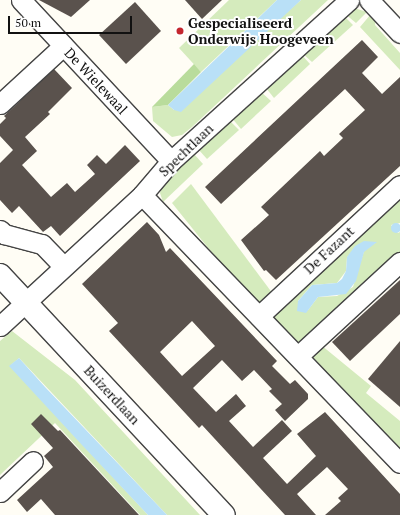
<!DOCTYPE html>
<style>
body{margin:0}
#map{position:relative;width:400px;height:515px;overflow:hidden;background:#fffdf5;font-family:"PT Serif",serif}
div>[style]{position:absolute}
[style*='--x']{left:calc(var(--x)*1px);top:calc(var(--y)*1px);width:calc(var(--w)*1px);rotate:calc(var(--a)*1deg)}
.green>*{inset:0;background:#d5ebbd}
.forest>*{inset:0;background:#b9dc9c}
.water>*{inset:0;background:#b9e0f7}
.round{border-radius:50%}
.building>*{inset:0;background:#5a524d}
.roads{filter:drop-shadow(1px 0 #444) drop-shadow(-1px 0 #444) drop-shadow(0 1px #444) drop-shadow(0 -1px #444)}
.minor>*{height:19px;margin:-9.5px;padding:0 9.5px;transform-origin:9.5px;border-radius:9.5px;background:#fff}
.tertiary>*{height:22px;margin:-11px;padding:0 11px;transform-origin:11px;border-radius:11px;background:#fff}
.dots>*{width:11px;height:11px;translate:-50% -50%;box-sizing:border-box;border:2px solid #fff;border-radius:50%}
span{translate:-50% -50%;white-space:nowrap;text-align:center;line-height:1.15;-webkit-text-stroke:4px #fff;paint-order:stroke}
.poi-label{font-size:14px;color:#111;font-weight:700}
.left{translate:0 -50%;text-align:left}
.street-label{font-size:14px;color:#111}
.scale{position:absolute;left:8px;top:16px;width:124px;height:18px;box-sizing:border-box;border:2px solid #111;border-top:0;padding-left:5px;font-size:12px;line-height:14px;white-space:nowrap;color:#111;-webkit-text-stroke:3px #fff;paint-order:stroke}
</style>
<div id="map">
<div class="green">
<i style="clip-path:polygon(229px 0,277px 0,201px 72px,179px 48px)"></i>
<i style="clip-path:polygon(301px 0,328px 0,192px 127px,182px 135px,172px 137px,153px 121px,152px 107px,168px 105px,174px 110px)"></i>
<i style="clip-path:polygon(354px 8px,367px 12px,356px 23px,344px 13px)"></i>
<i style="clip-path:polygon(371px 14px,376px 17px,375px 25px,400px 53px,400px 70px,360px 27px)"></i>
<i style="clip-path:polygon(343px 15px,353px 25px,312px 62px,302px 53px)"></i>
<i style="clip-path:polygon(301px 54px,310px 64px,274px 98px,266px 88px)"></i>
<i style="clip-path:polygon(260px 91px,271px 101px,241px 129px,231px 117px)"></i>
<i style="clip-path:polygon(228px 119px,239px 130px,207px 159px,198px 149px)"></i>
<i style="clip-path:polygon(194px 154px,203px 164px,163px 202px,160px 193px,163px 182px)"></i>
<i style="clip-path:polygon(191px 184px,273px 294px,260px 306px,221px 264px,172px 203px)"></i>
<i style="clip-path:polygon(evenodd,400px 194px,400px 223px,391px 225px,398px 233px,400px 232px,400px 255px,299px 348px,269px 315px,400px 194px,376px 242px,364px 251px,353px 287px,337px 296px,318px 297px,308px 310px,298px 301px,312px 285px,337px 283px,346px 271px,347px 257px,376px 242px)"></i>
<i style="clip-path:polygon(12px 331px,75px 380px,200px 515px,167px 515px,19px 358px,10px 366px,148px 515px,140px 515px,55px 423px,0 475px,0 341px)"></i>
<i style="clip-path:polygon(321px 345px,371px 386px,366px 393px,400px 421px,400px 456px,308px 357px)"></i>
</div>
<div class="forest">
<i style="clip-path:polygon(194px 64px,201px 72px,168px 105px,152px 107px)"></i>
</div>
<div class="water">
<i style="clip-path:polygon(277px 0,301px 0,181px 112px,174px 110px,168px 105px)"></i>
<i class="round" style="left:391px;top:223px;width:10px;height:10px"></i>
<i style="clip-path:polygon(364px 241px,377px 242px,364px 252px,356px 281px,346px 294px,318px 297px,306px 313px,297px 311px,298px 301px,312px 285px,337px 283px,342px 279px,346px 271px,347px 257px,355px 246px)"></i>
<i style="clip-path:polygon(19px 358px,45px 387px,167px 515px,148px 515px,82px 445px,9px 366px)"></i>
</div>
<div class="building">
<i style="clip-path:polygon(39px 0,90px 0,71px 17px)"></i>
<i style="clip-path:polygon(185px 0,222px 0,202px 19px)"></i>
<i style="clip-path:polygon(135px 2px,161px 31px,126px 64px,99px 35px)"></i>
<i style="clip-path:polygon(362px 40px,378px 57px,362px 73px,382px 94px,400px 77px,400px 166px,276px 280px,266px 270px,264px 271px,241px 240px,269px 215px,261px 207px,320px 151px,324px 156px,343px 138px,339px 134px,365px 110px,345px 89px,221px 204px,205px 187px)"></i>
<i style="clip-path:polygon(54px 69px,72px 88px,48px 112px,50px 114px,25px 137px,37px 151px,22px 165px,51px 197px,67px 183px,75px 192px,95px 174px,87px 165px,97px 155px,106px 164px,125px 145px,140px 161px,60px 236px,51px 226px,43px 232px,19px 206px,12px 213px,0 200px,0 163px,13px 150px,0 136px,0 124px,6px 118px,4px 116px)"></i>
<i style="clip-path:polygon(evenodd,147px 222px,159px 235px,166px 252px,170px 248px,277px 361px,272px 366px,290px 384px,295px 380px,308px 394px,308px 399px,285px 421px,275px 410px,282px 404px,269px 391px,272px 389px,254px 370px,242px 381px,222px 360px,193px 388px,216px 412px,236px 394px,246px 406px,229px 421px,253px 447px,282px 420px,292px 431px,263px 458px,287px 484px,316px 456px,297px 434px,325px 412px,400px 494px,400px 515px,325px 515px,341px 501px,338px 498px,348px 489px,327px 467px,297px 494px,316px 515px,285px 515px,202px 425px,199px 428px,109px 331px,118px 323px,82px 284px,147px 222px,192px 321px,215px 346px,182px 376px,160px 352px,192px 321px)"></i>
<i style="clip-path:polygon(400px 280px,400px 314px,350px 361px,332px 342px)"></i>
<i style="clip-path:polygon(400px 341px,400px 407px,368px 379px)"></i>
<i style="clip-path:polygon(41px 414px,58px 431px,60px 430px,139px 515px,55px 515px,41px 499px,27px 512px,17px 500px,53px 467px,44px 456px,53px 448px,31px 424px)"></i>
</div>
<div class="roads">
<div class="minor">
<i style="--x:21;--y:0;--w:220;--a:47"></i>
<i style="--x:369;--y:0;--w:45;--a:46.8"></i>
<i style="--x:0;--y:104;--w:86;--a:-42.6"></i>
<i style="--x:142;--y:195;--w:372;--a:46.1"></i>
<i style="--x:0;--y:230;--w:6;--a:45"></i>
<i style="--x:4;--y:234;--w:39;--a:15"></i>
<i style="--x:42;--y:244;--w:30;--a:46"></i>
<i style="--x:259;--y:316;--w:192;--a:-42.9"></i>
<i style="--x:0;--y:326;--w:193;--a:-42.7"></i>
<i style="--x:142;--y:195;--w:45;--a:-49.5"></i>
<i style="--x:171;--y:161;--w:240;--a:-42.1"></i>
<i style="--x:298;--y:356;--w:139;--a:-42.7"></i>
<i style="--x:0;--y:492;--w:45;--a:-43.2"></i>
</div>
<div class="tertiary">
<i style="--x:0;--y:275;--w:328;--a:47"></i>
</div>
</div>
<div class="dots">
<i style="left:180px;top:31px;background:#c4262e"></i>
</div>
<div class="poi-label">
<span class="left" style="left:188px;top:31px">Gespecialiseerd<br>Onderwijs Hoogeveen</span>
</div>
<div class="street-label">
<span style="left:96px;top:81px;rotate:47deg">De Wielewaal</span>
<span style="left:186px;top:150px;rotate:-44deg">Spechtlaan</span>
<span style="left:329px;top:250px;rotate:-43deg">De Fazant</span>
<span style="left:112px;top:395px;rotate:47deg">Buizerdlaan</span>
</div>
<div class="scale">50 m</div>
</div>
